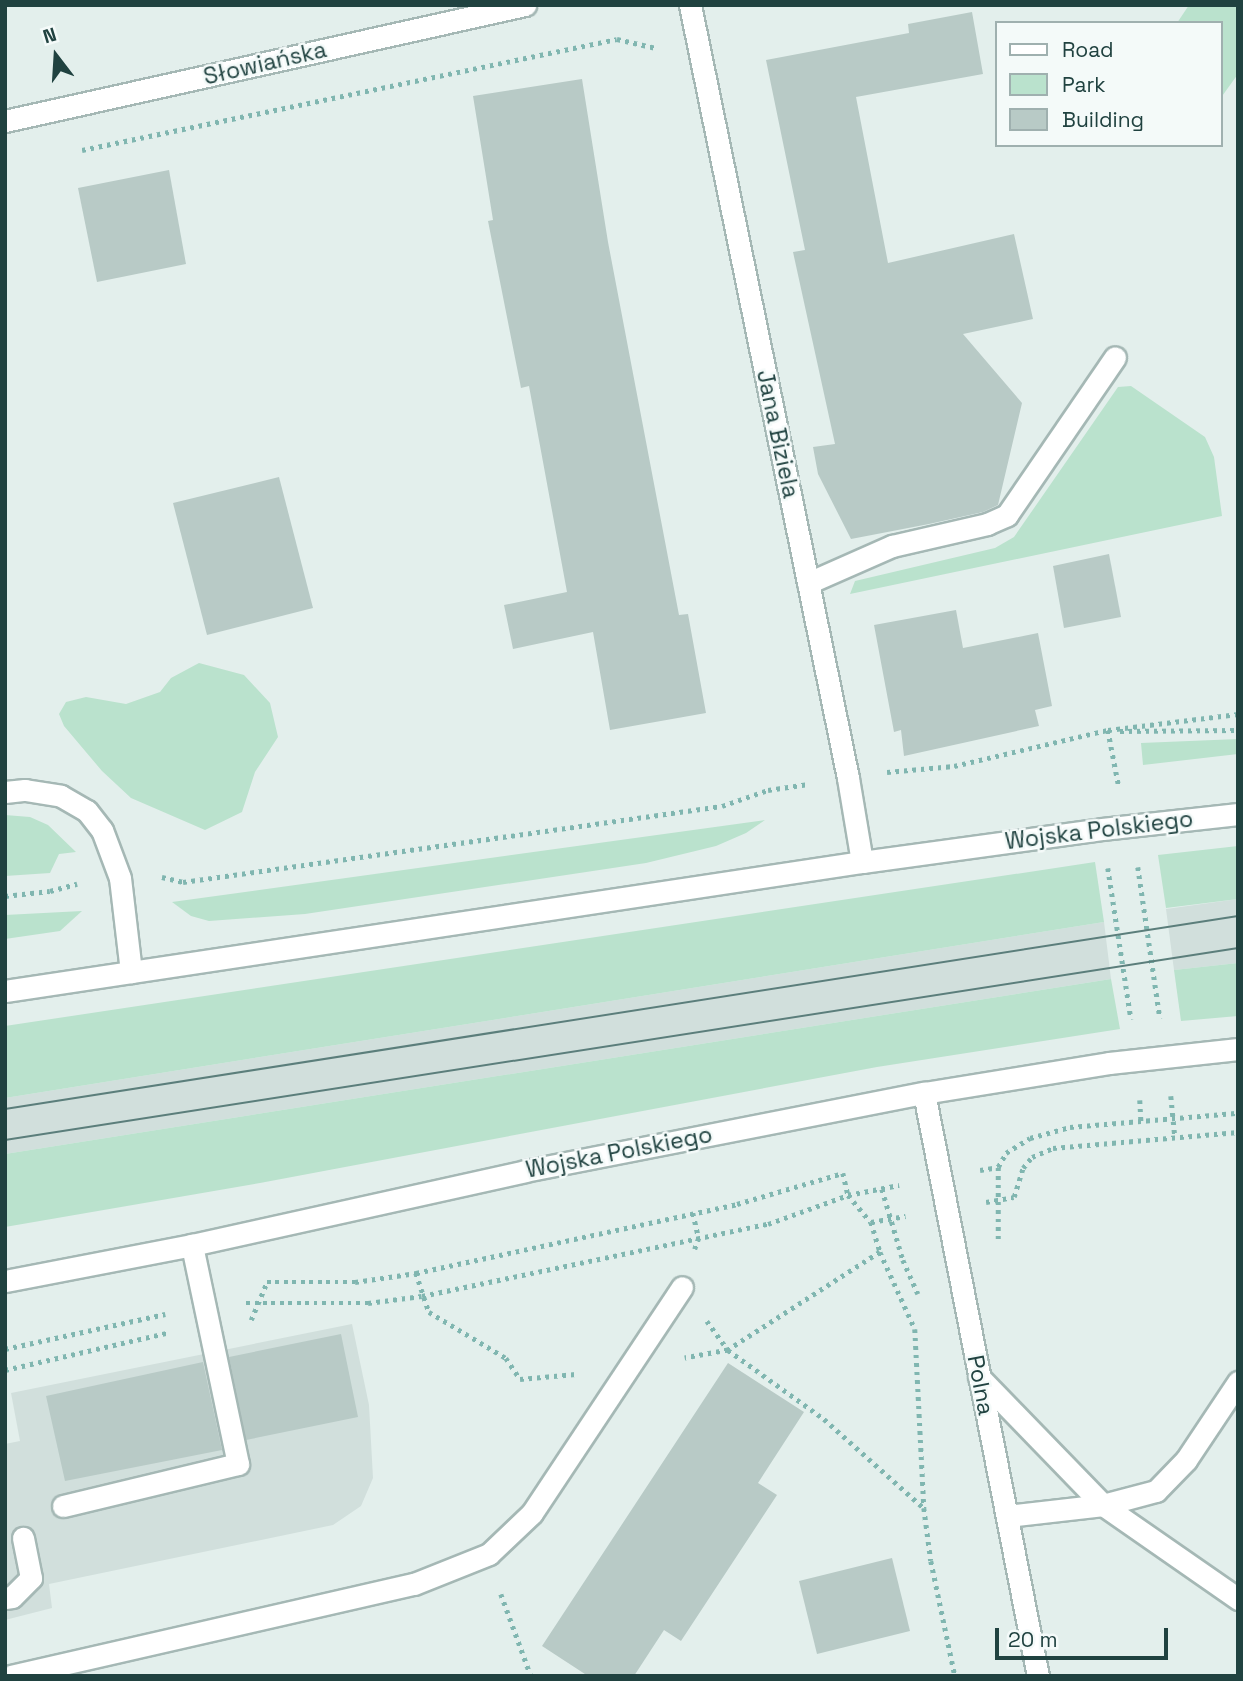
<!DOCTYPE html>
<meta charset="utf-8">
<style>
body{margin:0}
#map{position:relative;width:1243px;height:1681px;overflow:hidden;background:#e3efec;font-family:"Space Grotesk",sans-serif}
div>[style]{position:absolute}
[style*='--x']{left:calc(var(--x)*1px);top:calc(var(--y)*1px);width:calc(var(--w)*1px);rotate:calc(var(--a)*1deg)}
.built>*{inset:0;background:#d1dfdc}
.green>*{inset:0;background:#bae2cd}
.building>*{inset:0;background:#b8cac6}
.path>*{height:4.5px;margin-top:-2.25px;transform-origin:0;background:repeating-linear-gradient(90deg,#80b6b0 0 3.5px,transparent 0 8.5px)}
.roads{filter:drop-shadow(2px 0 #a5b8b5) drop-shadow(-2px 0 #a5b8b5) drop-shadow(0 2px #a5b8b5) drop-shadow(0 -2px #a5b8b5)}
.minor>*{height:21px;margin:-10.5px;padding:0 10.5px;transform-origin:10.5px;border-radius:10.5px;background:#fff}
.tram>*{height:2px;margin:-1px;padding:0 1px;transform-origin:1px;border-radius:1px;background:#5b7e7b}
span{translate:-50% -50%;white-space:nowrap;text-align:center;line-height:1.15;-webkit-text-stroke:5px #f4faf9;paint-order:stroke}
.street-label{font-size:23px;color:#204240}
.frame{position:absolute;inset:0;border:7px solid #204240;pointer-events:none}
.legend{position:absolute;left:995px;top:21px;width:228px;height:126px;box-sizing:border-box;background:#f4faf9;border:2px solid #9fb0af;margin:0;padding:9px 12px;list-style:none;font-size:21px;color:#204240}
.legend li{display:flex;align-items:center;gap:14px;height:35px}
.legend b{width:35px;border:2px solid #9fb0af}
.north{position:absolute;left:21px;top:21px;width:70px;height:70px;-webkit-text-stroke:5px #f4faf9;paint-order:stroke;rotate:343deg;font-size:19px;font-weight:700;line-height:28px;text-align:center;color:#204240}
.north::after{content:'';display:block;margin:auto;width:24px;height:32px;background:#204240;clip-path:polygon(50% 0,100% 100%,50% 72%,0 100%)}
.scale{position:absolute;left:995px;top:1628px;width:173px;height:32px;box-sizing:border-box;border:4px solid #204240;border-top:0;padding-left:9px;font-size:21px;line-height:24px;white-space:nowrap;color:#204240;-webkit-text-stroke:5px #f4faf9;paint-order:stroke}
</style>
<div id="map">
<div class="built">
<i style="clip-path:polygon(1238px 899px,1238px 963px,1174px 970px,1166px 909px)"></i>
<i style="clip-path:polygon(1104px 922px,1111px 979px,5px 1154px,5px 1098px)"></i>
<i style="clip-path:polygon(352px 1324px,369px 1405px,373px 1478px,361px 1506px,333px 1525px,49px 1584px,52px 1608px,5px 1620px,5px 1444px,20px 1441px,11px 1393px)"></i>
</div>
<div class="green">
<i style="clip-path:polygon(1189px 5px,1238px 5px,1238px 74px,1220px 99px,1220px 23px,1177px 23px)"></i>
<i style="clip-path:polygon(1131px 386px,1205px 437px,1214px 457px,1222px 516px,850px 594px,855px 581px,995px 548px,1014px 537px,1118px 387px)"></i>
<i style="clip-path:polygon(199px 663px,244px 675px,270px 703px,278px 737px,255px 772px,242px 812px,205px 830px,131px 798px,102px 771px,64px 726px,59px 714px,66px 702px,86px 697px,126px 704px,160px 692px,171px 678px)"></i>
<i style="clip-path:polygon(1238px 739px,1238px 754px,1143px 765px,1141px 743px)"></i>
<i style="clip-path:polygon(5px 815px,30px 817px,48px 825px,76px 852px,59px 854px,50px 873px,5px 876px)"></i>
<i style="clip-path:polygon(765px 820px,746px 833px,716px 846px,646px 863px,305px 914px,209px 921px,191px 916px,172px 902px)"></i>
<i style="clip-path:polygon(1238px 846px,1238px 899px,1166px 908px,1158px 855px)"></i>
<i style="clip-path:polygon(1095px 862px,1104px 922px,5px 1098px,5px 1026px)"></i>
<i style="clip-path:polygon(82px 911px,60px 931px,5px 939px,5px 915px)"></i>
<i style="clip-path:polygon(1238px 963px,1238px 1016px,1181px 1021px,1174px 970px)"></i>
<i style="clip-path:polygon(1111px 979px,1120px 1029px,877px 1067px,260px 1183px,5px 1227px,5px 1154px)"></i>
</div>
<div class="building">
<i style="clip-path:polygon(972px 12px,983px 74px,856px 97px,888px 263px,1014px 234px,1033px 319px,963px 334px,1022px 403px,998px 505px,983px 512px,929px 524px,851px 539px,818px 474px,813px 447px,835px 444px,793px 252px,805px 250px,766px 60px,909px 33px,908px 24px)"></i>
<i style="clip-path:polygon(582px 79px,608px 242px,679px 615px,688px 614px,706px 713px,610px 730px,593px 632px,513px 649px,504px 605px,567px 592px,529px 386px,521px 388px,488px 221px,493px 220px,473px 96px)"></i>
<i style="clip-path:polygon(169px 170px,186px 264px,97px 282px,78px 188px)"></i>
<i style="clip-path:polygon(279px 477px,313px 608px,207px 635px,173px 503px)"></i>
<i style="clip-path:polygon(1109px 554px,1121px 617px,1064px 628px,1053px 566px)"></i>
<i style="clip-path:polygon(956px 610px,963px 648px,1038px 633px,1052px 706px,1035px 710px,1039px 726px,904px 756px,901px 730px,894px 732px,874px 625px)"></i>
<i style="clip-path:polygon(341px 1334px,358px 1417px,246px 1440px,229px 1357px)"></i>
<i style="clip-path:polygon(203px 1362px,222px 1450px,65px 1481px,46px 1396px)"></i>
<i style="clip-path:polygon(728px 1363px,804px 1412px,758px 1483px,777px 1495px,681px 1641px,664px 1630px,634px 1676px,588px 1676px,542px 1646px)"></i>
<i style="clip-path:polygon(892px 1558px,910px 1631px,817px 1654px,799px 1581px)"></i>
</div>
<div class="path">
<i style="--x:82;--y:150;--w:546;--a:-11.72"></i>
<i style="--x:617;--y:39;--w:39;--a:13"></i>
<i style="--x:1108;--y:730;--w:58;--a:79.1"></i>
<i style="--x:1120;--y:731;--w:118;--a:-0.5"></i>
<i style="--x:887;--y:772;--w:67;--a:-5.1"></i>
<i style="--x:954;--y:766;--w:158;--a:-13.2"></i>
<i style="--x:1108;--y:730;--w:131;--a:-7"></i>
<i style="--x:1138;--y:867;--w:153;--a:81.7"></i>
<i style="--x:1108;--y:868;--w:153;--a:81.3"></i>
<i style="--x:162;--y:877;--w:22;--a:13"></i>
<i style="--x:183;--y:882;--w:544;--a:-8.03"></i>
<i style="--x:722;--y:806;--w:49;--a:-19.2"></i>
<i style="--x:768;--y:790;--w:41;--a:-8.3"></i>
<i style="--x:5;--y:896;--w:45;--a:-6.3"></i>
<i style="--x:50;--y:891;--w:28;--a:-15"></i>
<i style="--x:1171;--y:1096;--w:41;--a:84.4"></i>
<i style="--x:1140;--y:1100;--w:21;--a:87"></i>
<i style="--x:980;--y:1170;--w:18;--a:-9"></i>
<i style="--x:998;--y:1167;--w:16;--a:-60"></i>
<i style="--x:1006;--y:1153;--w:28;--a:-32"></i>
<i style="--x:1030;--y:1138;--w:41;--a:-15.4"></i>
<i style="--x:1070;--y:1127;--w:169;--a:-4.8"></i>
<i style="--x:882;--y:1189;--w:74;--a:73.5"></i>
<i style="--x:903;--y:1260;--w:37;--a:66"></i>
<i style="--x:986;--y:1202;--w:28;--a:-10"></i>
<i style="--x:1014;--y:1197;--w:30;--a:-73"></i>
<i style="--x:1023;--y:1168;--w:14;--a:-51"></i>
<i style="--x:1032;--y:1157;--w:23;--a:-23"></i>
<i style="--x:1053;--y:1148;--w:186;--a:-4.9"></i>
<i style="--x:693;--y:1213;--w:26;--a:77"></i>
<i style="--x:699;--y:1238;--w:12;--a:110"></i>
<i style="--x:871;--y:1222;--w:35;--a:-10"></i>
<i style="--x:998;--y:1239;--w:72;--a:-90"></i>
<i style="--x:880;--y:1252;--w:85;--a:65.6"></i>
<i style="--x:915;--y:1329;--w:179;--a:87.1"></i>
<i style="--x:924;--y:1508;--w:53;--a:82.5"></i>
<i style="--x:931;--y:1561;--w:117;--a:78.2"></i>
<i style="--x:416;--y:1273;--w:41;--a:71.6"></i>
<i style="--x:429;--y:1312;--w:90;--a:30.9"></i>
<i style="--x:506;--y:1358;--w:25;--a:56"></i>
<i style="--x:520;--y:1379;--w:56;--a:-5.1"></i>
<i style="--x:246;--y:1303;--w:122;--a:0"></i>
<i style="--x:368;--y:1303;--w:54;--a:-7.4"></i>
<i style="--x:422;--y:1296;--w:353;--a:-11.8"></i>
<i style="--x:768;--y:1224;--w:85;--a:-19.9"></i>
<i style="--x:848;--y:1195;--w:52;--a:-11.1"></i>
<i style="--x:251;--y:1320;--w:41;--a:-67.2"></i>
<i style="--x:267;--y:1282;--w:88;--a:0"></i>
<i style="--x:355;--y:1282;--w:62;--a:-8.4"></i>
<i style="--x:416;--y:1273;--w:328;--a:-12.1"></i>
<i style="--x:737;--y:1204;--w:110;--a:-16.3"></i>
<i style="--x:843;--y:1173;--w:23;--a:77"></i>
<i style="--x:848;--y:1195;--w:35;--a:50"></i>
<i style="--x:871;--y:1222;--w:31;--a:73"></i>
<i style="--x:880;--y:1252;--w:181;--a:147.2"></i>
<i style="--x:728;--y:1350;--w:44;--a:169.5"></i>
<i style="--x:707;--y:1321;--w:36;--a:54"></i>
<i style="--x:728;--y:1350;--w:118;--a:35.7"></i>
<i style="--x:824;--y:1419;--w:134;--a:41.7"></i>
<i style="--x:5;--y:1349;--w:164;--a:-12.3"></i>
<i style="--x:5;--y:1370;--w:166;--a:-12.9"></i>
<i style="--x:501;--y:1594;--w:87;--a:69.9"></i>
</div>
<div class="roads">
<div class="minor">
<i style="--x:690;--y:5;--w:789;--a:78.45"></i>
<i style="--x:848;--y:778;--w:85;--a:80.5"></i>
<i style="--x:5;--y:121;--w:533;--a:-12.58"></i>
<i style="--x:808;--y:583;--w:92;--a:-23.8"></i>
<i style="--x:892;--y:546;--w:98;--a:-13"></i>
<i style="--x:987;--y:524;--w:22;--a:-24"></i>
<i style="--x:1007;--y:515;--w:191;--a:-55.6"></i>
<i style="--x:5;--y:792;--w:20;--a:-6"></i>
<i style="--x:25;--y:790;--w:36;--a:9"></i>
<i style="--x:61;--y:796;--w:30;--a:30"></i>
<i style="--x:87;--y:811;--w:24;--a:52"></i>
<i style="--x:102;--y:830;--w:51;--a:69.4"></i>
<i style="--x:120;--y:878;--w:95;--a:83.3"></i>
<i style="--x:5;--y:991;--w:867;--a:-8.56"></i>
<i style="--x:862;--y:862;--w:242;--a:-7.8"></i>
<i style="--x:1102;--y:829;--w:137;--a:-6.3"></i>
<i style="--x:924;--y:1093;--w:594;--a:78.94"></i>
<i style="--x:5;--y:1281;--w:190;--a:-10.9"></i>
<i style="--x:192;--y:1245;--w:341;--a:-12.5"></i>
<i style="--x:525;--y:1171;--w:407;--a:-11.1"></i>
<i style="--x:924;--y:1093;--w:187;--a:-9.2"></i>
<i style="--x:1109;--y:1063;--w:130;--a:-6.2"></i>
<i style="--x:979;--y:1377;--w:178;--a:45.9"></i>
<i style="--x:1103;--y:1505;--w:165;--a:34.8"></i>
<i style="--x:63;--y:1506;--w:180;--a:-13.5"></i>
<i style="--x:238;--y:1464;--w:224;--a:-101.9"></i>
<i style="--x:1007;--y:1516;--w:97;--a:-6.5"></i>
<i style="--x:1103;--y:1505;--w:55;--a:-14.8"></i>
<i style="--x:1156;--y:1491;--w:43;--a:-45.9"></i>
<i style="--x:1186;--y:1460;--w:94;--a:-56.3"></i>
<i style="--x:5;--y:1598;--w:7;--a:-8"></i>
<i style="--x:12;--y:1597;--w:27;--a:-45"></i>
<i style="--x:31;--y:1578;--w:41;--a:-101.3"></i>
<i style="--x:11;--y:1676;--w:413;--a:-12.9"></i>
<i style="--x:414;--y:1584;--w:81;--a:-21.8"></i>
<i style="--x:489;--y:1554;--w:59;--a:-43.6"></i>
<i style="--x:532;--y:1513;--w:271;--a:-56.4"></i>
</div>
</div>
<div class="tram">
<i style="--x:5;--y:1109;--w:1248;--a:-8.9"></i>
<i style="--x:5;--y:1140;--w:1248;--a:-8.85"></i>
</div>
<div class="street-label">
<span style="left:265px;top:63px;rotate:-13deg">Słowiańska</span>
<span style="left:778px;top:434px;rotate:78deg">Jana Biziela</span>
<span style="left:1099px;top:830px;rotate:-7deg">Wojska Polskiego</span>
<span style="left:619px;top:1152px;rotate:-11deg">Wojska Polskiego</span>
<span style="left:981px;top:1385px;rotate:79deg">Polna</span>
</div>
<div class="frame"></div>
<ul class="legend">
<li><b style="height:9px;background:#fff"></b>Road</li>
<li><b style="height:19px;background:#bae2cd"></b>Park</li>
<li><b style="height:19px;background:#b8cac6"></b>Building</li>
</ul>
<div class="north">N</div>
<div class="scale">20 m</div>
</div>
